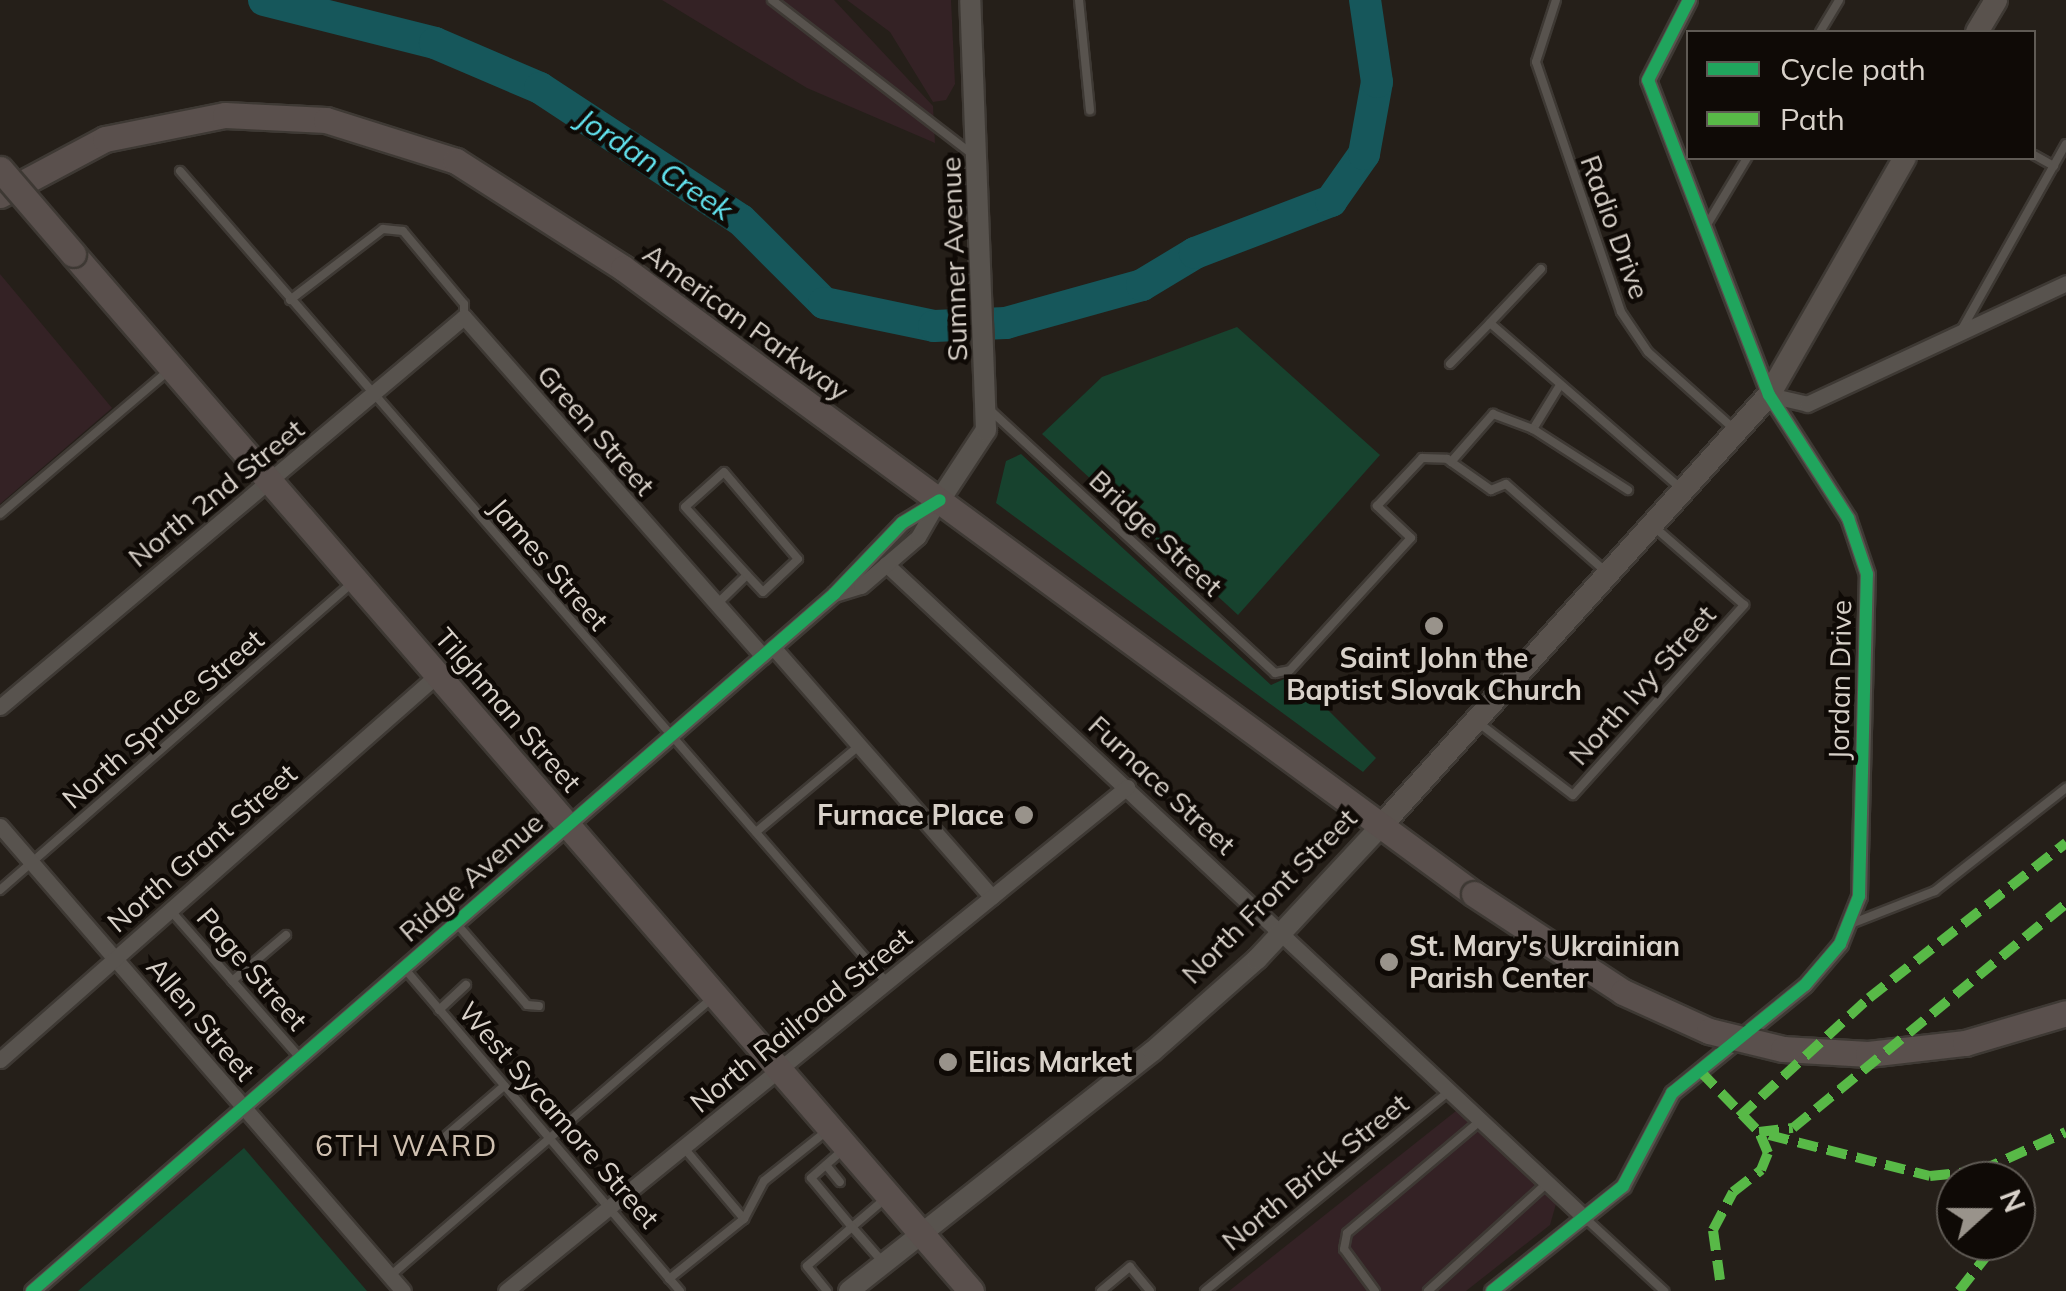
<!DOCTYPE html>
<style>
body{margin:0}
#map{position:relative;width:2066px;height:1291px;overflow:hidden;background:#251f19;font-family:Mulish,sans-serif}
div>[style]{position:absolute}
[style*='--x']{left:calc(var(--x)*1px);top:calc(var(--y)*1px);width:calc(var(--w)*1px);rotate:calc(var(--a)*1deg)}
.industrial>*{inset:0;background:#342225}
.green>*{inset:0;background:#17422e}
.river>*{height:32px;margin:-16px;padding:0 16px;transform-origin:16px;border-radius:16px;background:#16575b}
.roads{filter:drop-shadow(2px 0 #3e3934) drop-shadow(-2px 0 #3e3934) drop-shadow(0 2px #3e3934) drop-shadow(0 -2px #3e3934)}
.service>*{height:8px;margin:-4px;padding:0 4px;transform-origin:4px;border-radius:4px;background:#58534e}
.minor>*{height:15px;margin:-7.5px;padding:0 7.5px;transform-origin:7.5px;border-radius:7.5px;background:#58534e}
.tertiary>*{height:20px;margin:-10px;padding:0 10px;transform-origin:10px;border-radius:10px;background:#58534e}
.secondary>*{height:22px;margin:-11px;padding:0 11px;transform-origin:11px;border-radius:11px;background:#59524d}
.primary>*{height:25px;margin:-12.5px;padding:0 12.5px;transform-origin:12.5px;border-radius:12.5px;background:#5a504d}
.bridges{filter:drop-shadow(2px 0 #3e3934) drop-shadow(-2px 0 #3e3934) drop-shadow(0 2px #3e3934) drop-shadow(0 -2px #3e3934)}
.primary-bridge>*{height:25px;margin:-12.5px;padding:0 12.5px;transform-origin:12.5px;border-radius:12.5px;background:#5a504d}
.quiet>*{height:10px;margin-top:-5px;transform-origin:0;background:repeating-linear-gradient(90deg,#58b947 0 20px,transparent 0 30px)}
.cycleway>*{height:12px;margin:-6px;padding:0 6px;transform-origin:6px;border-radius:6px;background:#20a55d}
.dots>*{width:28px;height:28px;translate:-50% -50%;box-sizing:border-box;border:5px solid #0f0a06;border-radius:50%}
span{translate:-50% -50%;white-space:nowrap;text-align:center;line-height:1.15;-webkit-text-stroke:9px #0f0a06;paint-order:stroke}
.street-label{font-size:28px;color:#d8d1c9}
.poi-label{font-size:28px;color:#d8d1c9;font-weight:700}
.right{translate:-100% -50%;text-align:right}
.left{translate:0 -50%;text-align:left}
.water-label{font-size:30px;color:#62e3ef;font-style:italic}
.neighbourhood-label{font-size:30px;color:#cfc0b0;letter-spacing:2.5px}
.legend{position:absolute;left:1686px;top:30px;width:350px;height:130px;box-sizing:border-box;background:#0f0a06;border:2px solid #5f5a54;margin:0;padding:12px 18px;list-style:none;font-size:30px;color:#d8d1c9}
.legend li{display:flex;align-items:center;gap:20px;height:50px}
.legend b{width:50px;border:2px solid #5f5a54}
.north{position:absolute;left:1936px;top:1161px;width:100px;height:100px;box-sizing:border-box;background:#0f0a06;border:2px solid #5f5a54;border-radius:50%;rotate:69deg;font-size:28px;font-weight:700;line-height:40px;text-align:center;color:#d8d1c9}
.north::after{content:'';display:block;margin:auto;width:35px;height:45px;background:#99938b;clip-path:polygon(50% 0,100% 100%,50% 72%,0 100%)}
</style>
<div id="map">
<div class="industrial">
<i style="clip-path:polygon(662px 0,834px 0,933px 106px,935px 143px,807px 88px)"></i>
<i style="clip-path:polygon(847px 0,951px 0,955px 84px,946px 100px,933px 102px,890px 32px)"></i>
<i style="clip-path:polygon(0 274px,112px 408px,0 504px)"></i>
<i style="clip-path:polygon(1461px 1107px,1556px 1204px,1550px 1225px,1466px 1291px,1229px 1291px)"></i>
</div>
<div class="green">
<i style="clip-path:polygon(1237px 327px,1380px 455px,1238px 615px,1042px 434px,1102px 377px)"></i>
<i style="clip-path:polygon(1021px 454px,1271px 685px,1293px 675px,1376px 758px,1363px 772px,996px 503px,1006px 461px)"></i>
<i style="clip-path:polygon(244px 1148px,367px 1291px,78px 1291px)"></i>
</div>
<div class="river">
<i style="--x:264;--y:0;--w:176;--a:14.1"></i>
<i style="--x:435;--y:43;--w:114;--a:23.2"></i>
<i style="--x:540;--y:88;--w:240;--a:33.3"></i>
<i style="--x:741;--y:220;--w:117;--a:45"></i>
<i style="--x:824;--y:303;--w:112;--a:11.8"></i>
<i style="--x:934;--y:326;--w:72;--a:-2.4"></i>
<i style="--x:1006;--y:323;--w:141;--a:-15.6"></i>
<i style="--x:1142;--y:285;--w:62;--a:-31.1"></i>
<i style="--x:1195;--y:253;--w:146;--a:-20.9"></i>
<i style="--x:1331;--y:201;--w:57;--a:-54.9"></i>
<i style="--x:1364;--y:154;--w:73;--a:-79.8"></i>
<i style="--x:1377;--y:82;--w:83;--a:-98.3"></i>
</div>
<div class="roads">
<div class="service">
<i style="--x:772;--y:0;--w:251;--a:37.6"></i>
<i style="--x:1079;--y:0;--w:111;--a:84.3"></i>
<i style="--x:1556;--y:0;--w:65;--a:107.9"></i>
<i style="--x:1536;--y:62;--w:264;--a:71.2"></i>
<i style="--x:1621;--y:312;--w:48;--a:56"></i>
<i style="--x:1648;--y:352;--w:115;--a:41.8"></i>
<i style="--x:1820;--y:32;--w:37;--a:-59"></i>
<i style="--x:2034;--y:155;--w:23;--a:29"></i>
<i style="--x:180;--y:171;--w:1077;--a:48.95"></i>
<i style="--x:1705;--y:228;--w:82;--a:-59"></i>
<i style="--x:1541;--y:269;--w:74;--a:133.4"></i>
<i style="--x:1490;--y:323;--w:250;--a:40.9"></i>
<i style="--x:290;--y:300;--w:117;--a:-37.4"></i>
<i style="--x:383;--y:229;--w:20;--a:6"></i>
<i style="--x:403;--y:231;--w:95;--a:50.1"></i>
<i style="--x:464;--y:304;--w:13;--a:90"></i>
<i style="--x:1962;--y:329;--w:212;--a:-60.7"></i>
<i style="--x:1450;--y:364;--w:57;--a:-45.7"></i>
<i style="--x:1560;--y:385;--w:52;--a:121.5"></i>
<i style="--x:1533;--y:429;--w:113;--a:32.7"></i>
<i style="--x:990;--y:410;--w:388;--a:42.7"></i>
<i style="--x:1275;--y:673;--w:15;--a:-11"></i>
<i style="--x:1290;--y:670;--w:179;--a:-47.5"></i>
<i style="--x:1411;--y:538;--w:47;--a:-136.7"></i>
<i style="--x:1377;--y:506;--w:66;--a:-46.8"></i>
<i style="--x:1422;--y:458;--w:25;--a:2"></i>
<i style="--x:1447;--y:459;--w:54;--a:35.2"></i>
<i style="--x:1491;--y:490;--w:16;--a:-22"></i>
<i style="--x:1506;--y:484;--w:130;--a:41.3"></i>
<i style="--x:1451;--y:462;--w:64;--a:-48.8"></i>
<i style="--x:1493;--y:414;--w:43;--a:20.6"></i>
<i style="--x:0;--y:514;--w:221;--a:-40.4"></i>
<i style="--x:718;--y:603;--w:40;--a:-44"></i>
<i style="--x:747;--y:575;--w:23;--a:47"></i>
<i style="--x:763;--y:592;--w:48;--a:-43.3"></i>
<i style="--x:798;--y:559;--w:114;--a:-130.4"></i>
<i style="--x:724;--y:472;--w:52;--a:138.1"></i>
<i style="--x:685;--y:507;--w:92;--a:47.6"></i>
<i style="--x:1479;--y:723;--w:118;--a:37.5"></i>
<i style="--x:1573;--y:795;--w:256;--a:-48"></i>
<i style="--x:1744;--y:605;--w:121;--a:-139"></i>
<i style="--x:756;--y:832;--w:134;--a:-39.9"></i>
<i style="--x:0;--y:890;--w:466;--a:-41.1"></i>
<i style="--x:171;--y:911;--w:196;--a:48.7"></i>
<i style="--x:456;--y:923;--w:108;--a:49.1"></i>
<i style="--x:527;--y:1005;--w:12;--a:5"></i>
<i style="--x:1853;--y:923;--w:88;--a:-21.3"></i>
<i style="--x:1935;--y:891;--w:167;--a:-38.2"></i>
<i style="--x:404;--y:968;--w:425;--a:49.5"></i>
<i style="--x:232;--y:981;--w:71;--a:-40.4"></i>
<i style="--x:439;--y:1010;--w:37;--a:-43"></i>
<i style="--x:433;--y:1147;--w:94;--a:-40.7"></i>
<i style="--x:684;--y:1148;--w:93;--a:49.8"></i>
<i style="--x:844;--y:1149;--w:44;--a:138.7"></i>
<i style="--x:811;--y:1178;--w:64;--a:50.1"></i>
<i style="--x:852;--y:1227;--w:45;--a:-40.5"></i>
<i style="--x:826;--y:1165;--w:22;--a:51"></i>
<i style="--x:1585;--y:1218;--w:108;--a:42.7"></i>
<i style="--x:390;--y:1276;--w:424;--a:-40.8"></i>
<i style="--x:669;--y:1279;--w:96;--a:-38.7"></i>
<i style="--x:744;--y:1219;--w:43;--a:-62.2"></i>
<i style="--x:764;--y:1181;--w:82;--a:-38.6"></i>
<i style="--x:827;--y:1291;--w:32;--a:-129"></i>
<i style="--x:807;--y:1266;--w:60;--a:-40.9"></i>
<i style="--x:852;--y:1227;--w:44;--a:48.7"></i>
<i style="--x:1101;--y:1291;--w:38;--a:-40"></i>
<i style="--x:1130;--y:1267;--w:31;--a:50"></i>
<i style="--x:1205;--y:1291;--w:315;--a:-39.3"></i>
<i style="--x:1375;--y:1291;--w:52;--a:-126.4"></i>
<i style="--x:1344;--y:1249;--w:16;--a:-79"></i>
<i style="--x:1347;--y:1233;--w:174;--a:-40.1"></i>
<i style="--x:1428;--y:1291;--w:159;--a:-42.2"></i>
</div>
<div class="minor">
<i style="--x:1769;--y:395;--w:39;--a:13"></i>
<i style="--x:1807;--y:404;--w:286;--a:-25"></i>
<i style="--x:886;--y:564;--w:957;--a:43.1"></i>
<i style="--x:834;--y:594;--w:28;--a:-17"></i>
<i style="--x:861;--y:586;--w:75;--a:-40.7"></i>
<i style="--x:918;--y:537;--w:38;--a:-60"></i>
<i style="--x:773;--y:647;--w:332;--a:48.8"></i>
<i style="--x:0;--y:707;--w:606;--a:-40.05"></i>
<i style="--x:464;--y:317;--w:452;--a:48.6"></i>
<i style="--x:0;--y:826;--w:615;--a:49.09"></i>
<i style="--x:0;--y:1060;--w:582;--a:-41.38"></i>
<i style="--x:32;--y:1291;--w:1063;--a:-40.99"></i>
<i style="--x:834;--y:594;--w:98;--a:-46.2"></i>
<i style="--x:902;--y:523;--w:44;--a:-31.2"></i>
<i style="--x:506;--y:1291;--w:800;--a:-39.06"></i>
<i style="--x:1492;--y:1291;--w:168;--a:-38.7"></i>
<i style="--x:1623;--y:1186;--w:105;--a:-62.2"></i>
<i style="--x:1672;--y:1093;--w:171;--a:-39.1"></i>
<i style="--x:1805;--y:985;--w:54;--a:-49.5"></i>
<i style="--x:1840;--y:944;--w:52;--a:-68.4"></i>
<i style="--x:1859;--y:896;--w:322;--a:-88.6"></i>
<i style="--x:1867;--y:574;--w:59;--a:-108.7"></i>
<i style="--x:1848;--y:518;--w:146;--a:-122.7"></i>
<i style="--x:1769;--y:395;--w:337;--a:-111"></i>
<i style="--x:1648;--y:80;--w:90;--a:-62.9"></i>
</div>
<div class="tertiary">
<i style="--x:940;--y:500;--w:84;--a:-56.7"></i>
<i style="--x:986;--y:430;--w:430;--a:-92.1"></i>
<i style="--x:849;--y:1291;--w:387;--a:-38.3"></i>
<i style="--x:1153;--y:1051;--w:139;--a:-41.5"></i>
<i style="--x:1257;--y:959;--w:182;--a:-47"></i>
</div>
<div class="secondary">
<i style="--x:1977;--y:32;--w:37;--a:-59"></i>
<i style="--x:1381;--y:826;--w:580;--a:-48.01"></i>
<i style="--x:1769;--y:395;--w:273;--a:-60.2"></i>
</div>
<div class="primary">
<i style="--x:0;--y:195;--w:119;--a:-28.1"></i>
<i style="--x:105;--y:139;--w:122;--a:-11.3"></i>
<i style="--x:225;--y:115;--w:101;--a:2.8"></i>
<i style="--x:326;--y:120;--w:136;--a:17.5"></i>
<i style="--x:456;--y:161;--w:198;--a:32.6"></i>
<i style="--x:623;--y:268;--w:1056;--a:36.34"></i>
<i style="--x:73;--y:254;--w:1372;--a:49.11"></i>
</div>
</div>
<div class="bridges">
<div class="primary-bridge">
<i style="--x:0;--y:169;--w:112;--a:49.3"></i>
<i style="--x:1474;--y:894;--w:178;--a:33.3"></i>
<i style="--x:1623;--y:992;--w:94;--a:24.4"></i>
<i style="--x:1709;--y:1031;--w:76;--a:13.7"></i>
<i style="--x:1783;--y:1049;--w:85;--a:3.4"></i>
<i style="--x:1868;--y:1054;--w:98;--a:-6.5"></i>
<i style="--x:1965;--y:1043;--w:105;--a:-16.5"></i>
</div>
</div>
<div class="quiet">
<i style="--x:1700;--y:1071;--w:85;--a:46"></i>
<i style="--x:1759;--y:1132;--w:34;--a:-7"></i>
<i style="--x:1793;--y:1128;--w:353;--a:-39.4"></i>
<i style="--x:1739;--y:1117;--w:176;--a:-42.5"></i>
<i style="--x:1869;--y:998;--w:251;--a:-38.2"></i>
<i style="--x:1769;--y:1135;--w:166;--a:14.3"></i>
<i style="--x:1930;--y:1176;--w:50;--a:-5.7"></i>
<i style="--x:1980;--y:1171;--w:16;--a:38"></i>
<i style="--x:1980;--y:1171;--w:94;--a:-24.4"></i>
<i style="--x:1720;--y:1280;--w:50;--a:-98"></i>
<i style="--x:1713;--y:1230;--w:43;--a:-62.2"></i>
<i style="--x:1733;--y:1192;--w:36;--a:-38"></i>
<i style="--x:1761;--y:1170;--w:18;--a:-68"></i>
<i style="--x:1768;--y:1153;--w:23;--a:-113"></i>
<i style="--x:1959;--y:1291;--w:63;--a:-52"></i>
</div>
<div class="cycleway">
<i style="--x:32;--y:1291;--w:1063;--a:-40.99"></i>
<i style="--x:834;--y:594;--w:98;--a:-46.2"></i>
<i style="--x:902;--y:523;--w:44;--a:-31.2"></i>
<i style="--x:1492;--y:1291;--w:168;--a:-38.7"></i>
<i style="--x:1623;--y:1186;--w:105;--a:-62.2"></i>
<i style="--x:1672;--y:1093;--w:171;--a:-39.1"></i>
<i style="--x:1805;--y:985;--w:54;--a:-49.5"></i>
<i style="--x:1840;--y:944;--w:52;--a:-68.4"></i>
<i style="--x:1859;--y:896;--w:322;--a:-88.6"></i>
<i style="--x:1867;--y:574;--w:59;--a:-108.7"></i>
<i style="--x:1848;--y:518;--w:146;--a:-122.7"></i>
<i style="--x:1769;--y:395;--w:337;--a:-111"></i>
<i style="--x:1648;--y:80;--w:90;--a:-62.9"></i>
</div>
<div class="dots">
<i style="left:1434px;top:626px;background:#99938b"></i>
<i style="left:1024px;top:815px;background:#99938b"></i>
<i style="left:1389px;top:962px;background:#99938b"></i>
<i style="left:948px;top:1062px;background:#99938b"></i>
</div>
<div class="street-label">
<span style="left:1615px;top:227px;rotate:70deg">Radio Drive</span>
<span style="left:954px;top:259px;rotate:-92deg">Sumner Avenue</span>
<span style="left:746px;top:322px;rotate:36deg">American Parkway</span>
<span style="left:596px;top:430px;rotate:49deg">Green Street</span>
<span style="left:216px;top:493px;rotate:-39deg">North 2nd Street</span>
<span style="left:1156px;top:533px;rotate:43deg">Bridge Street</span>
<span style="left:549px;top:564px;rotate:49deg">James Street</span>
<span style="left:1840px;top:680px;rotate:-89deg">Jordan Drive</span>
<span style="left:1642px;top:685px;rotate:-48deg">North Ivy Street</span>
<span style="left:508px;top:710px;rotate:49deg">Tilghman Street</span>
<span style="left:163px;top:719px;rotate:-41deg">North Spruce Street</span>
<span style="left:1162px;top:785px;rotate:43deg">Furnace Street</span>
<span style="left:202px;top:848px;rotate:-41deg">North Grant Street</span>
<span style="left:471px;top:877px;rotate:-41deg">Ridge Avenue</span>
<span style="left:1269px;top:896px;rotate:-45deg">North Front Street</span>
<span style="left:252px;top:969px;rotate:49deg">Page Street</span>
<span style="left:201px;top:1019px;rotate:50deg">Allen Street</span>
<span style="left:801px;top:1020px;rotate:-39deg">North Railroad Street</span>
<span style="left:559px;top:1115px;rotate:49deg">West Sycamore Street</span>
<span style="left:1315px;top:1172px;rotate:-39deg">North Brick Street</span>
</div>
<div class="poi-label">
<span style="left:1434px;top:674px">Saint John the<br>Baptist Slovak Church</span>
<span class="right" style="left:1004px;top:815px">Furnace Place</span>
<span class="left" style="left:1409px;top:962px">St. Mary's Ukrainian<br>Parish Center</span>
<span class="left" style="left:968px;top:1062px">Elias Market</span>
</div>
<div class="water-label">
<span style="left:655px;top:164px;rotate:33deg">Jordan Creek</span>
</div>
<div class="neighbourhood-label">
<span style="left:407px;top:1145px">6TH WARD</span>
</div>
<ul class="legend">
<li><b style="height:12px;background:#20a55d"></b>Cycle path</li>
<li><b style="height:12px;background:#58b947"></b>Path</li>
</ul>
<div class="north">N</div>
</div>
